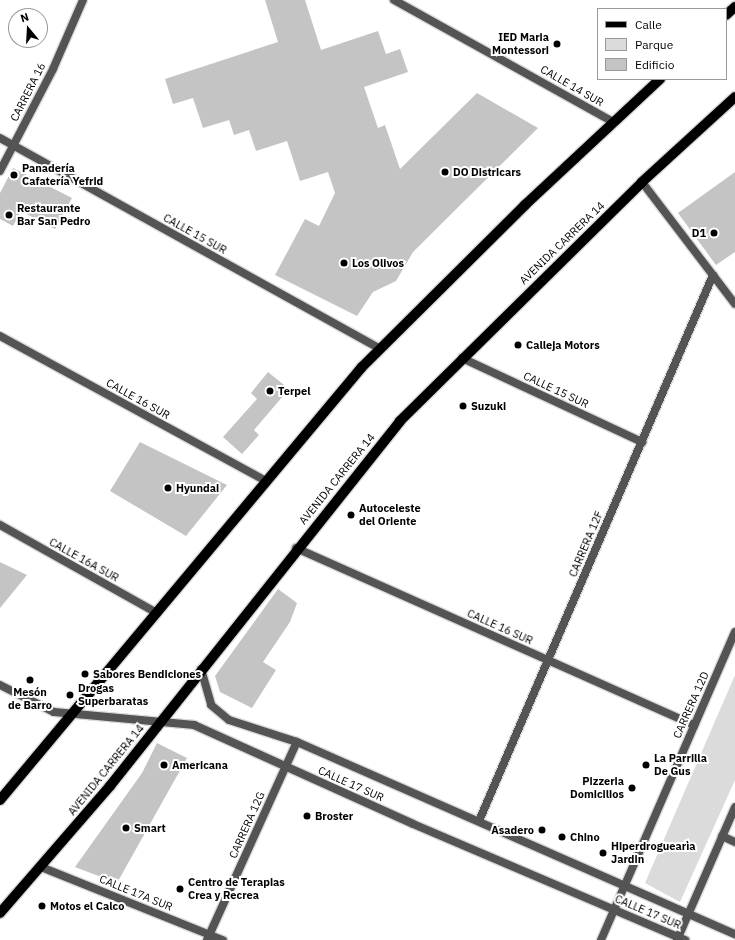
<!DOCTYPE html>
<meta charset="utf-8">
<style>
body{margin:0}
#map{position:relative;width:735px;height:940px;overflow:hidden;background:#fff;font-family:"IBM Plex Sans",sans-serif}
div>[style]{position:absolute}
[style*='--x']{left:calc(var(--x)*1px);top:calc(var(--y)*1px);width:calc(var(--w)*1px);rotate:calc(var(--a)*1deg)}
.green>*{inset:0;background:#dbdbdb}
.building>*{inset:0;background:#c4c4c4}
.roads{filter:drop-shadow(1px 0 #dbdbdb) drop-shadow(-1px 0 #dbdbdb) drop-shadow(0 1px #dbdbdb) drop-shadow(0 -1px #dbdbdb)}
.minor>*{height:8px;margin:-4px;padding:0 4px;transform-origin:4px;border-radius:4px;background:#545454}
.tertiary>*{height:8px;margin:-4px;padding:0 4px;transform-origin:4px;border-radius:4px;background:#545454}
.primary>*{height:10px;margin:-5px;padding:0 5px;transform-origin:5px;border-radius:5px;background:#000}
.dots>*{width:11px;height:11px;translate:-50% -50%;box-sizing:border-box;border:2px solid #fff;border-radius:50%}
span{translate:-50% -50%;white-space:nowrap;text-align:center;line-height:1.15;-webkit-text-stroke:4px #fff;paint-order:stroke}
.poi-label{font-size:11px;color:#000;font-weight:700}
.right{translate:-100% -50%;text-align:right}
.left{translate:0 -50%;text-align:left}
.street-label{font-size:11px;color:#000}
.legend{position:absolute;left:597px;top:8px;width:130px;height:72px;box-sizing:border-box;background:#fff;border:1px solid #999;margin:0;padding:5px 7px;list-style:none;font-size:12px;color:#000}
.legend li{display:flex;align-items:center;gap:8px;height:20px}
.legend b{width:20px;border:1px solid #999}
.north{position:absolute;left:8px;top:8px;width:40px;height:40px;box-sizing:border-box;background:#fff;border:1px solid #999;border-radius:50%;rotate:342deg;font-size:11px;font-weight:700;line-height:16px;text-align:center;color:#000}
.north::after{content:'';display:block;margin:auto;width:14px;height:18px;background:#000;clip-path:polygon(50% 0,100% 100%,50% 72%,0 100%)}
</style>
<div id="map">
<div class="green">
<i style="clip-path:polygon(735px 675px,735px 780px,680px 902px,645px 883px)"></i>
</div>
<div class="building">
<i style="clip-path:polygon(265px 0,305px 0,321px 50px,378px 31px,386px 54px,400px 49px,408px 72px,364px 87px,378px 128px,385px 125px,400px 169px,477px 93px,538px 128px,413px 252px,396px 281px,373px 292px,357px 316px,275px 275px,305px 219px,319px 226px,335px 193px,328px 172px,300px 181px,287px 141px,256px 151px,249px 130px,234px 135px,229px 120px,203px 128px,193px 98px,173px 104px,165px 79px,278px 42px)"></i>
<i style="clip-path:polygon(13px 168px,72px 198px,55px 229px,21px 211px,13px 226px,0 219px,0 193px)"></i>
<i style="clip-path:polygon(735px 172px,735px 252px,716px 265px,678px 213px)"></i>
<i style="clip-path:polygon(268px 372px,289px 389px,254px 430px,259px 435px,242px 454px,223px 437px,257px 399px,251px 393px)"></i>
<i style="clip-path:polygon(140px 442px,227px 485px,186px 536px,110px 491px)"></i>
<i style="clip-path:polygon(0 562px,27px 575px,0 608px)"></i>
<i style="clip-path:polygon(278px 589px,297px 603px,290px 622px,263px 662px,276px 670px,252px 708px,220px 692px,215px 676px)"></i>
<i style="clip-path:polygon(157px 743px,187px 758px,117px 883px,75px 867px,142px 773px)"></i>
</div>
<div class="roads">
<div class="minor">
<i style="--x:394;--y:0;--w:251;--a:29.1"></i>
<i style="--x:0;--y:138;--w:435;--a:29"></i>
<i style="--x:0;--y:171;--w:115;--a:-62.5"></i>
<i style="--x:53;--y:69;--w:75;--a:-66.5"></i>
<i style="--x:642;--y:182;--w:153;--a:52.7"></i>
<i style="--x:0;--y:336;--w:303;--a:28.6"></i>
<i style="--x:462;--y:358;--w:199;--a:25"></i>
<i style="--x:0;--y:525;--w:180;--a:29.3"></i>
<i style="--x:296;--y:548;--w:436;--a:24"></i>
<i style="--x:479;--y:821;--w:594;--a:-66.8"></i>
<i style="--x:722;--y:836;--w:14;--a:25"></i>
<i style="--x:41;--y:867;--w:196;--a:21.9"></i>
<i style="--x:207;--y:940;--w:217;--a:-65.6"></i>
</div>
<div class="tertiary">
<i style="--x:201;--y:669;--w:37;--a:74"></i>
<i style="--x:211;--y:705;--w:23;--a:40"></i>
<i style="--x:229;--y:720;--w:71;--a:17.9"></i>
<i style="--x:297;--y:742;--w:478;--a:23.7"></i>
<i style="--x:0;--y:685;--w:60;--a:26.6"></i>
<i style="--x:54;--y:712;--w:141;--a:5.3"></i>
<i style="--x:194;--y:725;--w:240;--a:24.3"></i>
<i style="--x:413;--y:824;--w:296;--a:23.1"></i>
<i style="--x:601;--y:940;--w:336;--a:-66.5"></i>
<i style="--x:677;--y:940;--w:145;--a:-66.4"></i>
</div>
<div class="primary">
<i style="--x:726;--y:15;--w:12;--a:-42"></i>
<i style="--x:0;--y:800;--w:564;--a:-50.1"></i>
<i style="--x:362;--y:367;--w:230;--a:-44.8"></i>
<i style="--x:525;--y:205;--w:185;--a:-43"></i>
<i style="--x:0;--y:913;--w:168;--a:-49.1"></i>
<i style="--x:110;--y:786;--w:466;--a:-51.5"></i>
<i style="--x:400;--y:421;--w:340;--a:-44.6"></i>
<i style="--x:642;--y:182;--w:126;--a:-42.4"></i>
</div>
</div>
<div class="dots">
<i style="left:557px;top:44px;background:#000"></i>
<i style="left:445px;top:172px;background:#000"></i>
<i style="left:14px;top:175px;background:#000"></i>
<i style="left:9px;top:215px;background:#000"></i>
<i style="left:714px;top:233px;background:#000"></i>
<i style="left:344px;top:263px;background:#000"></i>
<i style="left:518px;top:345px;background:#000"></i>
<i style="left:270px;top:391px;background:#000"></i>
<i style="left:463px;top:406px;background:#000"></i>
<i style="left:168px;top:488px;background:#000"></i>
<i style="left:351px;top:515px;background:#000"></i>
<i style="left:85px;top:674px;background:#000"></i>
<i style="left:30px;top:680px;background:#000"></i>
<i style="left:70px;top:695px;background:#000"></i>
<i style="left:164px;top:765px;background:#000"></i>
<i style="left:646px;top:765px;background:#000"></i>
<i style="left:632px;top:788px;background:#000"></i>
<i style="left:307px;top:816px;background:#000"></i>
<i style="left:126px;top:828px;background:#000"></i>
<i style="left:542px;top:830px;background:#000"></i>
<i style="left:562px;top:837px;background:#000"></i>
<i style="left:603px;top:853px;background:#000"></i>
<i style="left:180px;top:889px;background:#000"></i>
<i style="left:42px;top:906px;background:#000"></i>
</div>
<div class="poi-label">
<span class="right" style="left:549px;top:44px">IED Maria<br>Montessori</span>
<span class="left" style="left:22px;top:175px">Panadería<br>Cafatería Yefrid</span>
<span class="left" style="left:453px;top:172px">DO Districars</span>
<span class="left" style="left:17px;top:215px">Restaurante<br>Bar San Pedro</span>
<span class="right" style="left:706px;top:233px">D1</span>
<span class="left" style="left:352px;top:263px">Los Olivos</span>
<span class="left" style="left:526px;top:345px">Calleja Motors</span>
<span class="left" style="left:278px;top:391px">Terpel</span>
<span class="left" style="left:471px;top:406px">Suzuki</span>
<span class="left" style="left:176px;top:488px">Hyundai</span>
<span class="left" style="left:359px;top:515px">Autoceleste<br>del Oriente</span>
<span class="left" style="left:93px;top:674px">Sabores Bendiciones</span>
<span class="left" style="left:78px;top:695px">Drogas<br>Superbaratas</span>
<span style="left:30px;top:699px">Mesón<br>de Barro</span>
<span class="left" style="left:654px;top:765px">La Parrilla<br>De Gus</span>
<span class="left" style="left:172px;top:765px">Americana</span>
<span class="right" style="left:624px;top:788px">Pizzeria<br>Domicilios</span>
<span class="left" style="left:315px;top:816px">Broster</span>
<span class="left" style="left:134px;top:828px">Smart</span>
<span class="right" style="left:534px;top:830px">Asadero</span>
<span class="left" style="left:570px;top:837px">Chino</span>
<span class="left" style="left:611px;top:853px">Hiperdroguearìa<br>Jardin</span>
<span class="left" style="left:188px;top:889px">Centro de Terapias<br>Crea y Recrea</span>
<span class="left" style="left:50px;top:906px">Motos el Calco</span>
</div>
<div class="street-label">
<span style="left:572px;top:86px;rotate:30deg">CALLE 14 SUR</span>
<span style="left:28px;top:92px;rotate:-63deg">CARRERA 16</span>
<span style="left:195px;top:234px;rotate:29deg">CALLE 15 SUR</span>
<span style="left:562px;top:243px;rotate:-44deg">AVENIDA CARRERA 14</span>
<span style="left:556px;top:390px;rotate:25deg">CALLE 15 SUR</span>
<span style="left:138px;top:399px;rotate:29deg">CALLE 16 SUR</span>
<span style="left:337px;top:479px;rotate:-51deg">AVENIDA CARRERA 14</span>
<span style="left:586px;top:544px;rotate:-67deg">CARRERA 12F</span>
<span style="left:84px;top:560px;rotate:29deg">CALLE 16A SUR</span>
<span style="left:500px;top:627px;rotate:24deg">CALLE 16 SUR</span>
<span style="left:691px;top:705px;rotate:-66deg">CARRERA 12D</span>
<span style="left:106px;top:770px;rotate:-51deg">AVENIDA CARRERA 14</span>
<span style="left:351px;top:784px;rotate:24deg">CALLE 17 SUR</span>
<span style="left:247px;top:825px;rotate:-66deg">CARRERA 12G</span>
<span style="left:136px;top:893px;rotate:22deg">CALLE 17A SUR</span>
<span style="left:648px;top:912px;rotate:23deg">CALLE 17 SUR</span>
</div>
<ul class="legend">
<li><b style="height:5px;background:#000"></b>Calle</li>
<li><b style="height:11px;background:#dbdbdb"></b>Parque</li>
<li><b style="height:11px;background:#c4c4c4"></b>Edificio</li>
</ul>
<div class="north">N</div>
</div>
